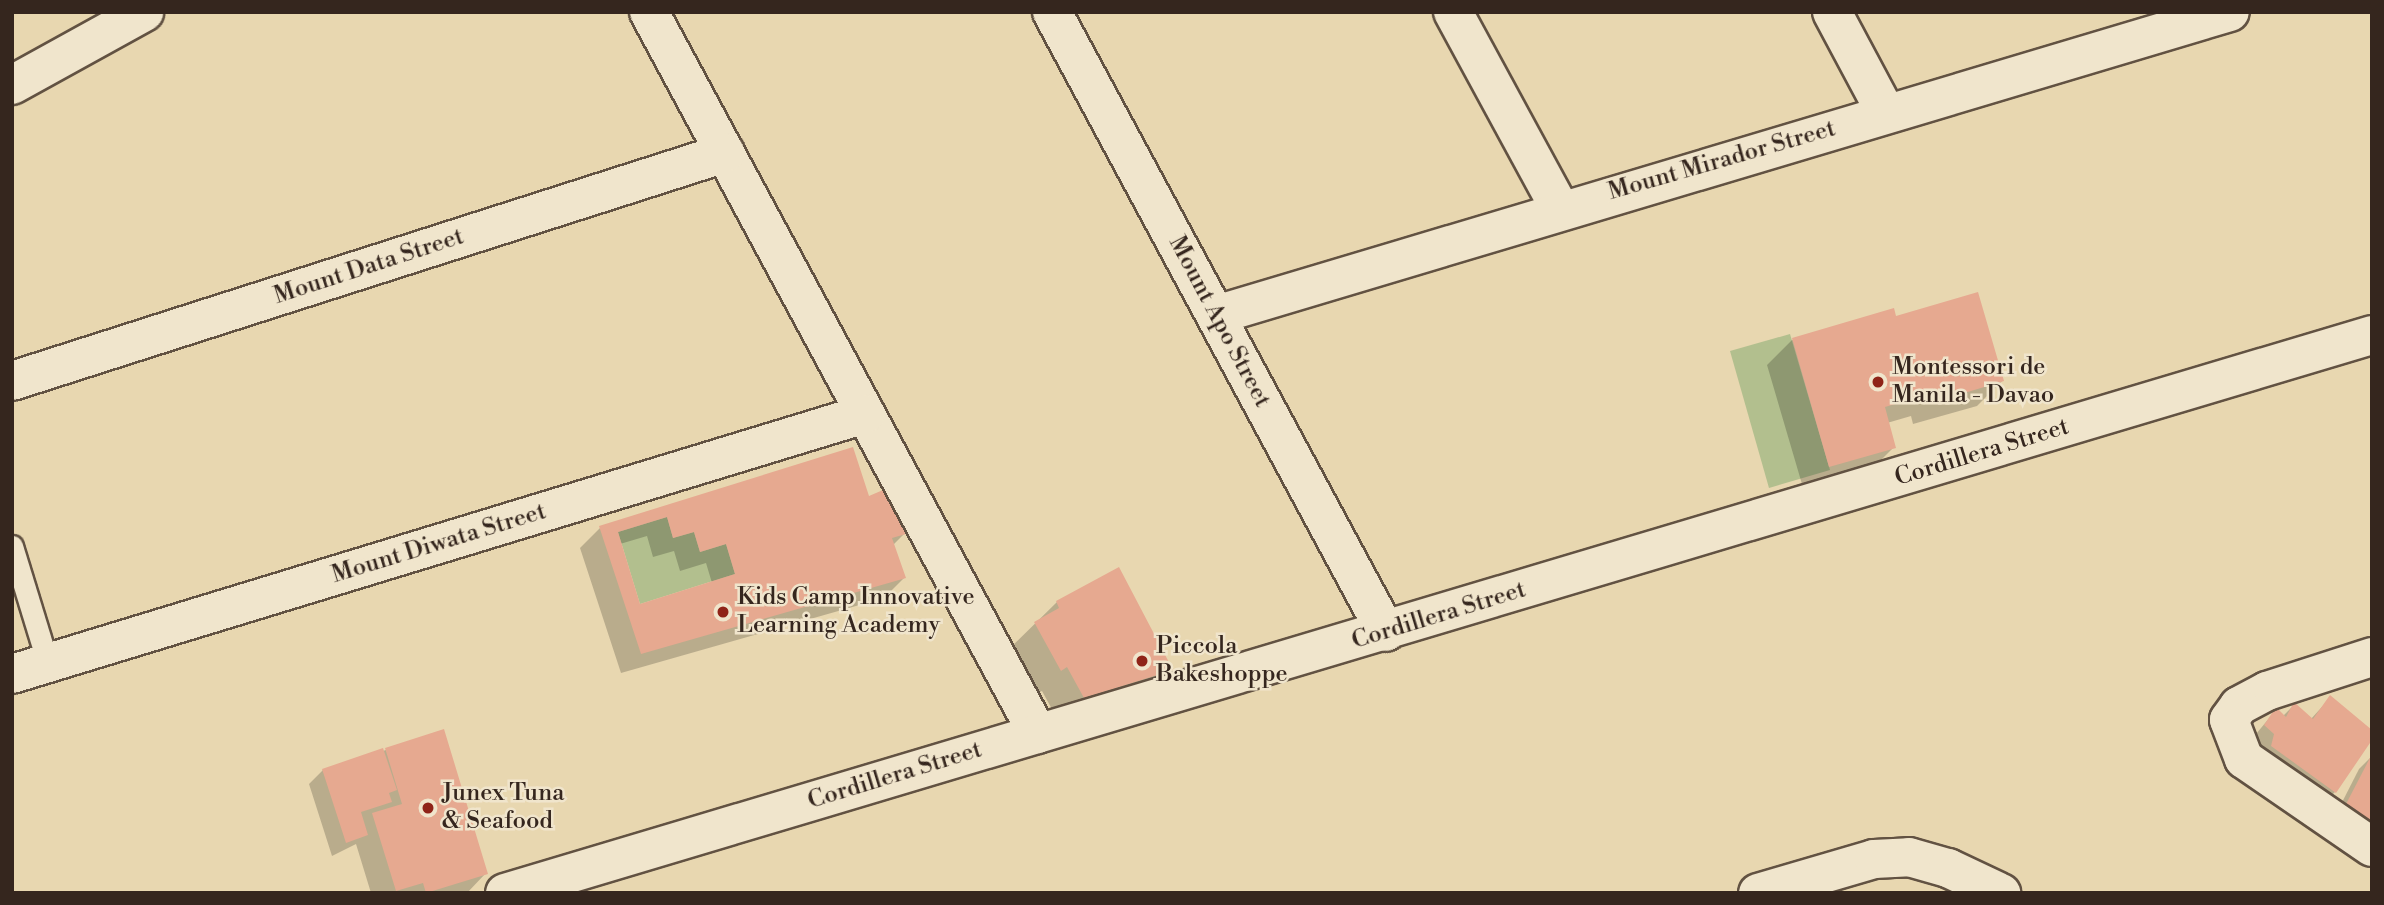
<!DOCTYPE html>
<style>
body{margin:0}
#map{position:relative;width:2384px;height:905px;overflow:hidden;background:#e8d7b0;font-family:"Libre Bodoni",serif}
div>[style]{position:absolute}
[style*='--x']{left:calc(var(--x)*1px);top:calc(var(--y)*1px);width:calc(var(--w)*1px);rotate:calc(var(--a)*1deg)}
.green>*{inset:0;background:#b2bf8e}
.shadow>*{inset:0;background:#0003}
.building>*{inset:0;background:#e6a990}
.roads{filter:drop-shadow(2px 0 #625242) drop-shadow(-2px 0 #625242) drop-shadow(0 2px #625242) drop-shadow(0 -2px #625242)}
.service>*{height:21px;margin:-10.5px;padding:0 10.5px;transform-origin:10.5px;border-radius:10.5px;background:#f0e5cc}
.minor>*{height:38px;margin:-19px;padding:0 19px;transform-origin:19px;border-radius:19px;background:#f0e5cc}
.tertiary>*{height:38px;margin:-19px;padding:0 19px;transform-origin:19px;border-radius:19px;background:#f0e5cc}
.dots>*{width:19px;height:19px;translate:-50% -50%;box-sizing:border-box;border:4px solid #f0e5cc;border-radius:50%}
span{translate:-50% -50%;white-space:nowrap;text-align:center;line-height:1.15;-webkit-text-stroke:5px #f0e5cc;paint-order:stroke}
.street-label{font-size:24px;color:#35261e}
.poi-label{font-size:24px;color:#35261e}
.left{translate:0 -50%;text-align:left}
.frame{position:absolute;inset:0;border:14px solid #35261e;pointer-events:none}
</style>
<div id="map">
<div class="green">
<i style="clip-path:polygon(1790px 334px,1830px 470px,1769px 488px,1730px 351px)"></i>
<i style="clip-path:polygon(667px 517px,673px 538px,694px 532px,700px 552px,726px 544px,735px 574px,640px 604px,618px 532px)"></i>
</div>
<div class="shadow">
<i style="clip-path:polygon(1893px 310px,1895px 318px,2002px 381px,1977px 406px,1913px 424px,1911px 416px,1887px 423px,1894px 447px,1869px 472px,1804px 491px,1767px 365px,1792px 340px)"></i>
<i style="clip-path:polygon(evenodd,852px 449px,868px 498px,904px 534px,893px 545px,904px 578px,884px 598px,621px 673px,580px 548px,600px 528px,852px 449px,647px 536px,653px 557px,674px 551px,680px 571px,706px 563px,712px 583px,639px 606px,620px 544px,647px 536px)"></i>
<i style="clip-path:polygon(1057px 602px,1171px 670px,1146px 695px,1059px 722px,1042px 691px,1035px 694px,1010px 648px)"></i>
<i style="clip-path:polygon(2330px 698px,2335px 792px,2321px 806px,2251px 740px,2276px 710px,2283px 716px,2294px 705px,2311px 719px)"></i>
<i style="clip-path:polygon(386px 750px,486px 873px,467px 893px,371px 893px,356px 844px,332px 856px,309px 784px,323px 770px)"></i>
<i style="clip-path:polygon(2372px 756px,2372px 844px,2333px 820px,2359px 769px)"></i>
</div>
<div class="building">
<i style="clip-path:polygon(1978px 292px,2004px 381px,1938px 401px,1936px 392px,1885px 407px,1896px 448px,1829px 467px,1792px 338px,1894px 308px,1896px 316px)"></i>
<i style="clip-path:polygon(evenodd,853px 447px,869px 496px,883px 490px,906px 534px,892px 538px,906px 578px,641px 654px,599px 526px,853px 447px,667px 517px,673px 538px,694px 532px,700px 552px,726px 544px,735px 574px,640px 604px,618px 532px,667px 517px)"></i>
<i style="clip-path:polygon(1119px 567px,1173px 670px,1084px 698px,1067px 667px,1061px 671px,1034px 622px,1059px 608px,1056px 601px)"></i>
<i style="clip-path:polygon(2330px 695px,2372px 730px,2372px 740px,2336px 793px,2271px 746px,2274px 734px,2264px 725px,2276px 707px,2286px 717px,2294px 702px,2313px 719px)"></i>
<i style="clip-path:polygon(444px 729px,488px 874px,426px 893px,423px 883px,396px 891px,372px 813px,402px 804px,385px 748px)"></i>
<i style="clip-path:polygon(383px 748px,397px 790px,389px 793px,392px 802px,361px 812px,368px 835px,346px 843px,322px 769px)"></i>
<i style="clip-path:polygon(2372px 754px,2372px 822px,2345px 806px)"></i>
</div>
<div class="roads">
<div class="service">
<i style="--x:12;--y:546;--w:123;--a:73"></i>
</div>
<div class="minor">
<i style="--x:649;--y:12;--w:820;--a:61.69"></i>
<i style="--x:1052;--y:12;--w:704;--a:61.69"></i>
<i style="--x:1453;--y:12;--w:224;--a:61.5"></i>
<i style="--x:1832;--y:12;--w:115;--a:61.9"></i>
<i style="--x:12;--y:85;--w:151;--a:-28.9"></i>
<i style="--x:1216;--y:315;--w:1058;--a:-16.64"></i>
<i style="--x:12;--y:381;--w:749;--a:-17.73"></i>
<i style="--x:2372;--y:657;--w:110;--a:162.1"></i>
<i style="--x:2267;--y:691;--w:32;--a:152"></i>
<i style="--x:2239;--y:706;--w:17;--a:126"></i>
<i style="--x:2229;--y:720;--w:42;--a:69"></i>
<i style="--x:2244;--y:759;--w:155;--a:34.5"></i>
<i style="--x:12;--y:674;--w:892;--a:-16.95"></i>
<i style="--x:1758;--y:893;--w:121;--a:-16.3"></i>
<i style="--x:1874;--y:859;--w:35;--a:-3"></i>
<i style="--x:1909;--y:857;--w:41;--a:15.8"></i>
<i style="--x:1948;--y:868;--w:59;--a:25.3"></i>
</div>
<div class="tertiary">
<i style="--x:505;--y:893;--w:1949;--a:-16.64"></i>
</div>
</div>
<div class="dots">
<i style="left:1878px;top:382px;background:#8f2418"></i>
<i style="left:723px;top:612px;background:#8f2418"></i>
<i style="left:1142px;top:661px;background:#8f2418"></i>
<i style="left:428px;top:808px;background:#8f2418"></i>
</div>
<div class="street-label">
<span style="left:1722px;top:161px;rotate:-16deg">Mount Mirador Street</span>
<span style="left:369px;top:267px;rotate:-18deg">Mount Data Street</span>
<span style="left:1219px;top:322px;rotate:62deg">Mount Apo Street</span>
<span style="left:1982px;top:453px;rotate:-17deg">Cordillera Street</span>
<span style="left:439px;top:544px;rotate:-17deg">Mount Diwata Street</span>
<span style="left:1439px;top:616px;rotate:-17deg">Cordillera Street</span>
<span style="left:895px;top:776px;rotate:-17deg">Cordillera Street</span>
</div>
<div class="poi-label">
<span class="left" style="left:1892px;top:382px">Montessori de<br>Manila - Davao</span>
<span class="left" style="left:737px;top:612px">Kids Camp Innovative<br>Learning Academy</span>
<span class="left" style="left:1156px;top:661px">Piccola<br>Bakeshoppe</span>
<span class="left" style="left:442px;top:808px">Junex Tuna<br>&amp; Seafood</span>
</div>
<div class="frame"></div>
</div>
